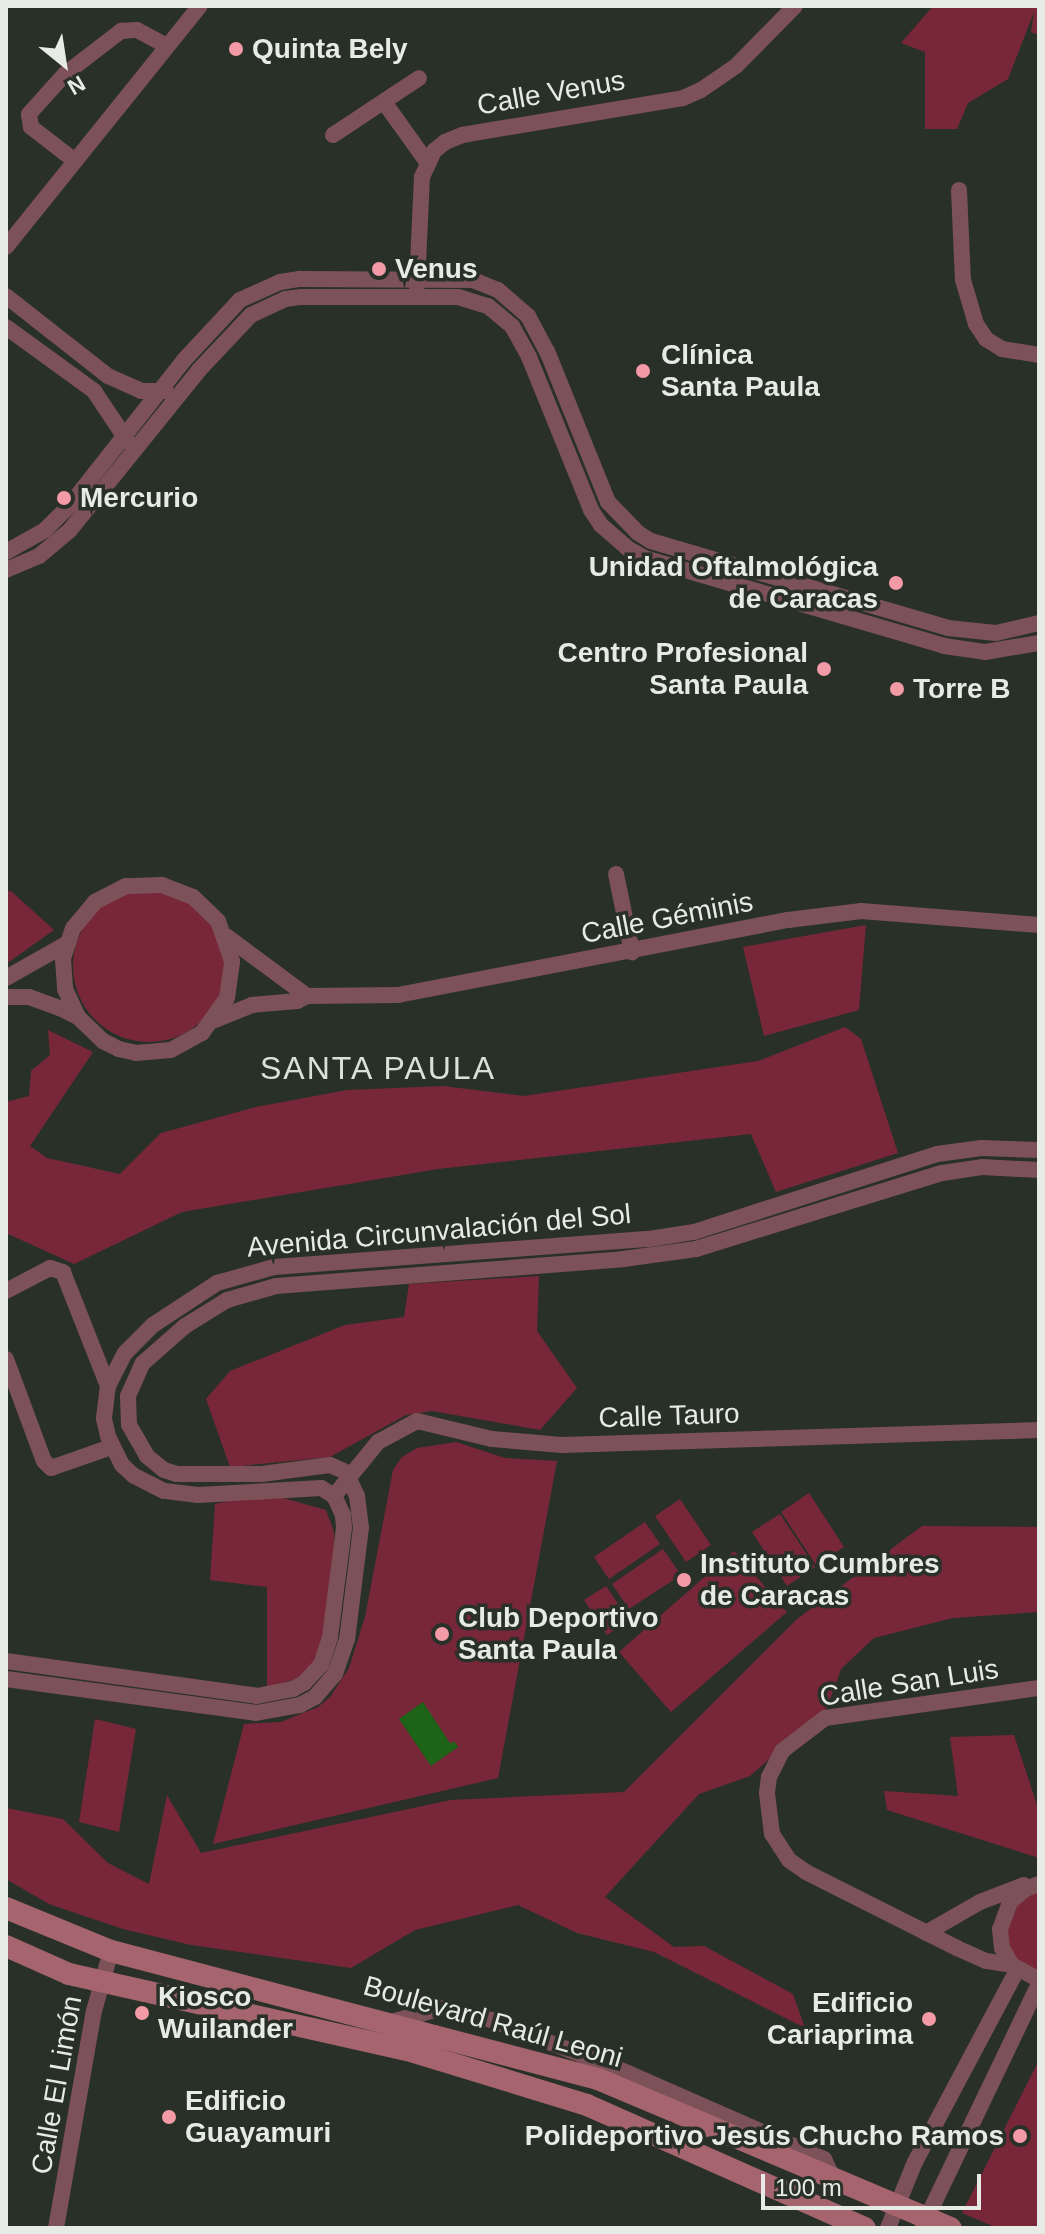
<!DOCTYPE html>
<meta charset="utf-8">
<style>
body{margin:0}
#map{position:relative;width:1045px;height:2234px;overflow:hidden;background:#293028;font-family:Arial,sans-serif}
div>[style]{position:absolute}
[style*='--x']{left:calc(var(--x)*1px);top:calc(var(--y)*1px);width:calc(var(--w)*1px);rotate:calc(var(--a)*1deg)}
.green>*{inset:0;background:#782739}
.round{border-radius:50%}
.water>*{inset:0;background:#1d6318}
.street>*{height:16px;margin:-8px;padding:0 8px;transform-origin:8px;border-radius:8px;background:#7c5157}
.secondary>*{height:22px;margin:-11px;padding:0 11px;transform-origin:11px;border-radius:11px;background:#a6646e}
.dots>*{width:22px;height:22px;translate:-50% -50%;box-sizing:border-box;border:4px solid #293028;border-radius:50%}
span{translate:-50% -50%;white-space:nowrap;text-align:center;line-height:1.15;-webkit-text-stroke:7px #293028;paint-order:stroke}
.poi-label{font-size:28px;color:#e6ebe5;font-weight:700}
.left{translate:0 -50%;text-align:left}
.right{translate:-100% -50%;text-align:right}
.street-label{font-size:28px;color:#e6ebe5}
.quarter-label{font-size:32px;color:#d8e2d7;letter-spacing:2px}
.frame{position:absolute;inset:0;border:8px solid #e6ebe5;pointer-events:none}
.north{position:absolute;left:24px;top:24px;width:80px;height:80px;-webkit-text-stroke:6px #293028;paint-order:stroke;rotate:150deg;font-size:22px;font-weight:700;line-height:32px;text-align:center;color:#e6ebe5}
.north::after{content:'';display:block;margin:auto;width:28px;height:36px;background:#e6ebe5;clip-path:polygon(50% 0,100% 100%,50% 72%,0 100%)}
.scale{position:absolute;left:761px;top:2174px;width:220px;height:36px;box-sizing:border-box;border:4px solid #e6ebe5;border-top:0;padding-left:10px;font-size:24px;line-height:28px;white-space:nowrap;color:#e6ebe5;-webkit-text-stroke:6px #293028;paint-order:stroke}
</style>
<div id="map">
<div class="green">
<i style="clip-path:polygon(933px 6px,1039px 6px,1039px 35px,1031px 32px,1034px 12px,1008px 79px,968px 103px,957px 129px,925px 129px,925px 52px,901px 43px)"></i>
<i class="round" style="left:73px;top:890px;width:152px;height:152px"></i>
<i style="clip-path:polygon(11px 891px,54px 930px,6px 964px,6px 892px)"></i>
<i style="clip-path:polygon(866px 925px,859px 1010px,764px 1036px,743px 947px)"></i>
<i style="clip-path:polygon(845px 1027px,861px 1039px,898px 1153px,776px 1192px,751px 1134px,438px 1169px,182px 1212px,74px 1264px,6px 1233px,6px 1102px,29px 1096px,31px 1071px,50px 1055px,48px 1030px,93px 1052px,30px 1146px,47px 1158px,120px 1174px,161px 1133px,256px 1107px,347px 1090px,443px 1086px,524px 1096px,758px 1061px)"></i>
<i style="clip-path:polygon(539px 1276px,537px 1331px,577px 1388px,540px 1430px,432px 1411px,406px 1415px,330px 1457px,230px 1467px,206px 1399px,230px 1371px,345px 1325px,404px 1317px,409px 1284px)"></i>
<i style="clip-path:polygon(456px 1442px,505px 1458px,557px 1461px,498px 1778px,213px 1844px,244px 1724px,281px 1722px,318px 1707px,330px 1697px,349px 1668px,365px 1617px,393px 1470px,402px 1457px,417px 1448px)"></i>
<i style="clip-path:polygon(809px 1493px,844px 1547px,816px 1565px,781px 1512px)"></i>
<i style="clip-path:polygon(283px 1498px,326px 1510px,334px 1532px,334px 1570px,320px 1660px,301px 1678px,267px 1687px,267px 1587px,210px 1580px,215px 1504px,237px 1499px)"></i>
<i style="clip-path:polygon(680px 1499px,711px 1545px,686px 1562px,655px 1516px)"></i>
<i style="clip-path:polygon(780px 1514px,815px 1567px,787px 1586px,752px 1532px)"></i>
<i style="clip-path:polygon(645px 1522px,660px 1544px,609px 1579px,594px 1557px)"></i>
<i style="clip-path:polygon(922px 1526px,1039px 1527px,1039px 1612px,953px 1618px,874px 1638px,841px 1669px,827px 1708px,750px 1776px,699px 1794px,605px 1897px,674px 1947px,704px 1946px,793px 1994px,805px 2028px,654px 1952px,577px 1933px,518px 1905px,415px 1930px,351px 1968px,191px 1945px,123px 1929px,49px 1904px,6px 1879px,6px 1808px,63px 1819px,108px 1863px,149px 1884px,167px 1795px,201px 1853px,451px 1800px,624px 1792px,797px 1619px)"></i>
<i style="clip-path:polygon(663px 1549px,681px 1575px,629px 1609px,612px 1584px)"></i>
<i style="clip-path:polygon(734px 1551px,787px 1612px,671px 1712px,619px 1652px)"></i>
<i style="clip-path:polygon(606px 1586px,629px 1620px,607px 1635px,584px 1600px)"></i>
<i style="clip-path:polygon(95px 1719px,136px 1729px,119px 1832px,79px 1822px)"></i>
<i style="clip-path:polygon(1014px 1735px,1039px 1811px,1039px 1858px,887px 1810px,884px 1791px,958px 1796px,950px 1737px)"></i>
<i style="clip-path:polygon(1039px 1884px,1039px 1980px,1032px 1979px,1000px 1938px,1025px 1889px)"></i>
<i style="clip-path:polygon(1039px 2060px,1039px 2228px,997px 2228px,962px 2213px)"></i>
</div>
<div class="water">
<i style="clip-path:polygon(423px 1702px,450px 1743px,455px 1742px,458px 1747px,431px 1766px,399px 1719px)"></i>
</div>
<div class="street">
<i style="--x:384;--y:102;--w:74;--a:54.4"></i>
<i style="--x:333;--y:135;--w:103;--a:-33.5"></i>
<i style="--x:75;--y:161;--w:56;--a:-142.3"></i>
<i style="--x:31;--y:127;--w:13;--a:-99"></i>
<i style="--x:29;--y:114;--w:54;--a:-48"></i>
<i style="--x:65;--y:74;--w:71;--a:-37.5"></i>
<i style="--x:121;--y:31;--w:16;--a:-4"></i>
<i style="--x:137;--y:30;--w:34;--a:28"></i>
<i style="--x:959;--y:190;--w:90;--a:87.5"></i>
<i style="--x:963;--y:280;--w:46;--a:73.5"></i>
<i style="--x:976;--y:324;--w:18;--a:56"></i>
<i style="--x:986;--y:339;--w:19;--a:32"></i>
<i style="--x:1002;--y:349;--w:37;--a:9"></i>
<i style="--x:6;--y:247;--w:309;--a:-51.2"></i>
<i style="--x:417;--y:286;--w:109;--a:-87.4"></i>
<i style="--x:422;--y:177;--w:29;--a:-65"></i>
<i style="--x:434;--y:151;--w:14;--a:-39"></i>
<i style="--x:445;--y:142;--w:18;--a:-22"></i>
<i style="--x:462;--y:135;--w:224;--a:-9.5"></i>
<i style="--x:683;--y:98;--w:20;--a:-24"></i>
<i style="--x:701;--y:90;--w:42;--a:-34.4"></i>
<i style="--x:736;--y:66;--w:84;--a:-45.5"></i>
<i style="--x:6;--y:296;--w:130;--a:38.1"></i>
<i style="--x:108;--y:376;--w:36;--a:24"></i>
<i style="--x:141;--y:391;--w:25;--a:0"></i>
<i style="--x:6;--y:327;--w:109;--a:36"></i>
<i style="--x:94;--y:391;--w:61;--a:56.3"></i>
<i style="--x:6;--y:552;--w:45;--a:-29.4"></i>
<i style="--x:45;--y:530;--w:35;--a:-45"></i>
<i style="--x:70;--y:505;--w:186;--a:-51.8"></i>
<i style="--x:185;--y:359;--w:81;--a:-47"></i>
<i style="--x:240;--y:300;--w:44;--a:-24.2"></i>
<i style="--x:280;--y:282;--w:20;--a:-9"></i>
<i style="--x:300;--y:279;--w:173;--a:0.3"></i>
<i style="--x:473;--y:280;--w:27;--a:22"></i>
<i style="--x:498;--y:290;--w:40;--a:41"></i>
<i style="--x:528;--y:316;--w:40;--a:62"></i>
<i style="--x:547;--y:351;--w:163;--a:68"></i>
<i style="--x:608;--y:502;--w:43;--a:45.9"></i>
<i style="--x:638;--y:533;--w:15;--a:32"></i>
<i style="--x:651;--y:541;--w:309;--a:16.3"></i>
<i style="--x:948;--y:628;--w:48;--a:5.9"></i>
<i style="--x:996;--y:633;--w:44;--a:-13.1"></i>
<i style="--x:6;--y:570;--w:36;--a:-23"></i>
<i style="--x:39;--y:556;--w:40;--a:-40"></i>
<i style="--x:70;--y:530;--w:206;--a:-51.1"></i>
<i style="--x:199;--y:370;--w:76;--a:-46.6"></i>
<i style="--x:251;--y:315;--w:38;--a:-25"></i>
<i style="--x:285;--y:299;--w:17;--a:-7"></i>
<i style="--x:302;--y:297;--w:156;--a:0"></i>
<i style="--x:458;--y:297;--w:31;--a:17"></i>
<i style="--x:488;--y:306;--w:31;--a:40"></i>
<i style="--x:512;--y:326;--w:35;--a:61"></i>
<i style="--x:529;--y:357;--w:165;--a:67.9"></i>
<i style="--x:591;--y:510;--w:18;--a:56"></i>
<i style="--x:601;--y:525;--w:35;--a:41"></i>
<i style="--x:627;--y:548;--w:20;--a:30"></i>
<i style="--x:644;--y:558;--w:313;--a:16.3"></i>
<i style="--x:944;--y:646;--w:41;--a:8.3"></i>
<i style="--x:985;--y:652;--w:55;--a:-9.5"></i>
<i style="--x:616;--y:874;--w:80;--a:78.4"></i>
<i style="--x:226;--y:936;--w:101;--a:36.5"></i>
<i style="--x:6;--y:978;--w:69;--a:-29.5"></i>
<i style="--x:6;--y:997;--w:23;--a:0"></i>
<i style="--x:29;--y:997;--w:33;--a:20"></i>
<i style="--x:60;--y:1008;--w:20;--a:27"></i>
<i style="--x:78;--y:1017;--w:35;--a:44"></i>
<i style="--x:103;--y:1041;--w:18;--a:27"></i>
<i style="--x:119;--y:1049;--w:17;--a:13"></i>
<i style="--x:136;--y:1053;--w:35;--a:-5"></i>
<i style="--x:171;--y:1050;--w:35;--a:-29"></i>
<i style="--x:202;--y:1033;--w:43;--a:-54.5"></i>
<i style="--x:227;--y:998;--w:37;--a:-82"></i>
<i style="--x:232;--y:961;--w:42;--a:-109.3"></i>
<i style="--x:218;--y:921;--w:35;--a:-136"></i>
<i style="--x:193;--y:897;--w:34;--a:-159"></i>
<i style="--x:161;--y:885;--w:35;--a:178"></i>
<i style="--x:126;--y:886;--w:35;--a:153"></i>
<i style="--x:95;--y:902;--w:34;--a:130"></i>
<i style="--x:73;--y:928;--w:33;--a:108"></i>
<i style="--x:63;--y:959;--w:30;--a:86"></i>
<i style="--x:65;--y:989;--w:31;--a:65"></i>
<i style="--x:215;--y:1020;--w:40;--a:-22"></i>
<i style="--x:252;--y:1005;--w:45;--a:-5.1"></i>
<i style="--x:297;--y:1001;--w:11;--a:-27"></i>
<i style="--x:307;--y:996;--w:91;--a:-0.6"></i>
<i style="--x:398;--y:995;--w:397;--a:-10.9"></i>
<i style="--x:788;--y:920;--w:74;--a:-7"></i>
<i style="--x:861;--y:911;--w:179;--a:4.5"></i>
<i style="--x:6;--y:1291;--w:50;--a:-27.6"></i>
<i style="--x:50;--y:1268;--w:14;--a:17"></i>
<i style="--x:63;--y:1272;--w:123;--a:68.5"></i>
<i style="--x:6;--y:1359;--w:109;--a:69.6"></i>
<i style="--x:44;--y:1461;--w:10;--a:45"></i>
<i style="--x:51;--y:1468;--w:64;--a:-19.3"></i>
<i style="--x:334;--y:1496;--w:70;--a:-50.8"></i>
<i style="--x:378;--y:1442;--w:44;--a:-28.3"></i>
<i style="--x:417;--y:1421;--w:77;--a:13.5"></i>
<i style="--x:492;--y:1439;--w:70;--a:4.9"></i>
<i style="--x:562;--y:1445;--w:477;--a:-1.8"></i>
<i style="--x:6;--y:1661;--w:253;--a:7.9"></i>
<i style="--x:257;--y:1696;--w:37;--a:-11"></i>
<i style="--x:293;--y:1689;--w:13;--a:-29"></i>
<i style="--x:304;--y:1683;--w:25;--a:-47"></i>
<i style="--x:321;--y:1665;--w:29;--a:-72"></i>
<i style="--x:330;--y:1637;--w:111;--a:-82.7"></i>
<i style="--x:344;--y:1527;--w:12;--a:-95"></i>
<i style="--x:343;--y:1515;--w:21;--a:-115"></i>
<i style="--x:334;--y:1496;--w:15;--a:-148"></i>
<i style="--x:321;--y:1488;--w:123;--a:176.7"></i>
<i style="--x:198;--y:1495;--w:34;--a:-173"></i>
<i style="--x:164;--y:1491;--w:34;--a:-153"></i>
<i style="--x:134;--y:1476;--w:16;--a:-137"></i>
<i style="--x:122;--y:1465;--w:32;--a:-116"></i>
<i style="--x:108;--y:1436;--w:18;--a:-103"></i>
<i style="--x:104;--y:1418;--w:32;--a:-83"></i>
<i style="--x:108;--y:1386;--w:37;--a:-63"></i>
<i style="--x:125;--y:1353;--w:40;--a:-45"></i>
<i style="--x:153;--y:1325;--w:77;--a:-33.3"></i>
<i style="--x:217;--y:1283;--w:59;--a:-15.7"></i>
<i style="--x:274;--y:1267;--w:376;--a:-4.3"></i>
<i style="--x:649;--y:1239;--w:46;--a:-8.8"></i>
<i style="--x:694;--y:1232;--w:255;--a:-17.8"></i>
<i style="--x:937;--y:1154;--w:45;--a:-7.6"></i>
<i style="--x:982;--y:1148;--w:57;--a:2"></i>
<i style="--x:6;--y:1679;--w:252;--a:7.7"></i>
<i style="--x:256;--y:1713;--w:45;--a:-10.3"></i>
<i style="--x:300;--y:1705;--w:17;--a:-28"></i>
<i style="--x:315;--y:1697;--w:30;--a:-49"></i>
<i style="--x:335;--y:1674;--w:36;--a:-71"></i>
<i style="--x:347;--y:1640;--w:113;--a:-82.9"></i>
<i style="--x:361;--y:1528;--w:32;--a:-97"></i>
<i style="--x:357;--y:1496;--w:26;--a:-115"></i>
<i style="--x:346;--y:1472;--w:17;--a:-156"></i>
<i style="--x:330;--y:1465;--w:69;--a:172.5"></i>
<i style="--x:262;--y:1474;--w:85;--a:180"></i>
<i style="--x:177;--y:1474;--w:14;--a:-163"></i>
<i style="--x:164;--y:1470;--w:22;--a:-141"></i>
<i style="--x:147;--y:1456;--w:36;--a:-120"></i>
<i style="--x:129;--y:1425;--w:29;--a:-92"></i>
<i style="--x:128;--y:1396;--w:36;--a:-66"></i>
<i style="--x:143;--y:1363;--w:56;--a:-41.4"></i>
<i style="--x:185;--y:1326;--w:49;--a:-31.8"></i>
<i style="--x:227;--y:1300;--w:51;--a:-15.9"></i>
<i style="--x:276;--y:1286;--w:348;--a:-4.4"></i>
<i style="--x:623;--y:1259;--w:74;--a:-7.8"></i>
<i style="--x:696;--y:1249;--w:257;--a:-17.2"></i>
<i style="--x:942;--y:1173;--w:40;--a:-8.5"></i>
<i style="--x:982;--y:1167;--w:57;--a:3"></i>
<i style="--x:1039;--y:1884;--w:15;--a:160"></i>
<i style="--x:1025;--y:1889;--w:20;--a:139"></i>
<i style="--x:1010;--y:1902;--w:29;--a:110"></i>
<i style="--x:1000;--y:1929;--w:19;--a:84"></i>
<i style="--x:1002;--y:1948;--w:20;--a:60"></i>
<i style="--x:1012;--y:1965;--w:31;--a:29"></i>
<i style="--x:926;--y:1933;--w:62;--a:-29.9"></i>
<i style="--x:980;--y:1902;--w:47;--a:-21.1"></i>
<i style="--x:1012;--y:1965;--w:26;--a:-171"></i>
<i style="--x:986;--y:1961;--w:32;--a:-156"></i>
<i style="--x:957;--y:1948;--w:169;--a:-153.3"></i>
<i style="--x:806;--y:1872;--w:21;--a:-145"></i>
<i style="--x:789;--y:1860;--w:31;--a:-123"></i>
<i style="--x:772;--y:1834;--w:41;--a:-97"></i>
<i style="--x:767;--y:1793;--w:16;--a:-83"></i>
<i style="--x:769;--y:1777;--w:29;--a:-63"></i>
<i style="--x:782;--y:1751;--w:54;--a:-37.5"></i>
<i style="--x:825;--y:1718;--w:216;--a:-8"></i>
<i style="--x:391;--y:2022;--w:53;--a:-15.4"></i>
<i style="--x:442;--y:2008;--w:51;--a:13.5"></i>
<i style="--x:492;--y:2020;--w:146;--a:21.3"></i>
<i style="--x:628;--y:2073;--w:214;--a:23.7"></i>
<i style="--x:824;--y:2159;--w:23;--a:65"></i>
<i style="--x:56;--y:2228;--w:220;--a:-80.1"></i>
<i style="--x:94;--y:2011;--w:62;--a:-74.2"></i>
<i style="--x:888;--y:2228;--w:71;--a:-67.8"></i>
<i style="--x:915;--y:2162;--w:217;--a:-62"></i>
<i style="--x:922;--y:2228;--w:271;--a:-64.4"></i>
</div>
<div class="secondary">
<i style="--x:6;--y:1908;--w:113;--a:22.3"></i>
<i style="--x:111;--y:1951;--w:504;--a:14.73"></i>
<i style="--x:598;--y:2079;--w:383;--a:22.9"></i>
<i style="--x:6;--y:1946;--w:69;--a:24"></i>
<i style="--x:69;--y:1974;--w:354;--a:12.7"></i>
<i style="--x:414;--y:2052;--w:181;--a:17"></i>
<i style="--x:587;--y:2105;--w:304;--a:23.9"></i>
</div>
<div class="dots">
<i style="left:236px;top:49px;background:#f39aa7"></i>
<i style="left:379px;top:269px;background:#f39aa7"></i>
<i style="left:643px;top:371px;background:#f39aa7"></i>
<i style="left:64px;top:498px;background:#f39aa7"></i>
<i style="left:896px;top:583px;background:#f39aa7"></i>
<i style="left:824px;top:669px;background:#f39aa7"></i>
<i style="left:897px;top:689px;background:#f39aa7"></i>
<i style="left:684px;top:1580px;background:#f39aa7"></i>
<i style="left:442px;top:1634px;background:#f39aa7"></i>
<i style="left:142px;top:2013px;background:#f39aa7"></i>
<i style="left:929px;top:2019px;background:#f39aa7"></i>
<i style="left:169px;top:2117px;background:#f39aa7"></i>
<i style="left:1020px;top:2136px;background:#f39aa7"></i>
</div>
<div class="poi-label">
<span class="left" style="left:252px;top:49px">Quinta Bely</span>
<span class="left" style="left:395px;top:269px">Venus</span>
<span class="left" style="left:661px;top:371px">Clínica<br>Santa Paula</span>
<span class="left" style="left:80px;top:498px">Mercurio</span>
<span class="right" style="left:878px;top:583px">Unidad Oftalmológica<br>de Caracas</span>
<span class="right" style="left:808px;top:669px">Centro Profesional<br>Santa Paula</span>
<span class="left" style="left:913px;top:689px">Torre B</span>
<span class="left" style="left:700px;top:1580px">Instituto Cumbres<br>de Caracas</span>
<span class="left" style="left:458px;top:1634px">Club Deportivo<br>Santa Paula</span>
<span class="left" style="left:158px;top:2013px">Kiosco<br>Wuilander</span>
<span class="right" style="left:913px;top:2019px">Edificio<br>Cariaprima</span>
<span class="left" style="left:185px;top:2117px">Edificio<br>Guayamuri</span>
<span class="right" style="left:1004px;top:2136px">Polideportivo Jesús Chucho Ramos</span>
</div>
<div class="street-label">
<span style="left:551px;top:93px;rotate:-10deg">Calle Venus</span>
<span style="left:667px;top:918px;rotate:-11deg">Calle Géminis</span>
<span style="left:439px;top:1231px;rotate:-5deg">Avenida Circunvalación del Sol</span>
<span style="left:669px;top:1416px;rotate:-2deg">Calle Tauro</span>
<span style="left:909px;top:1683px;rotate:-9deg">Calle San Luis</span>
<span style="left:493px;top:2022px;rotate:16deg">Boulevard Raúl Leoni</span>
<span style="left:57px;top:2085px;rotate:-80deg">Calle El Limón</span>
</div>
<div class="quarter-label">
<span style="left:378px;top:1068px">SANTA PAULA</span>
</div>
<div class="frame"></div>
<div class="north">N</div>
<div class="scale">100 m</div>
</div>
